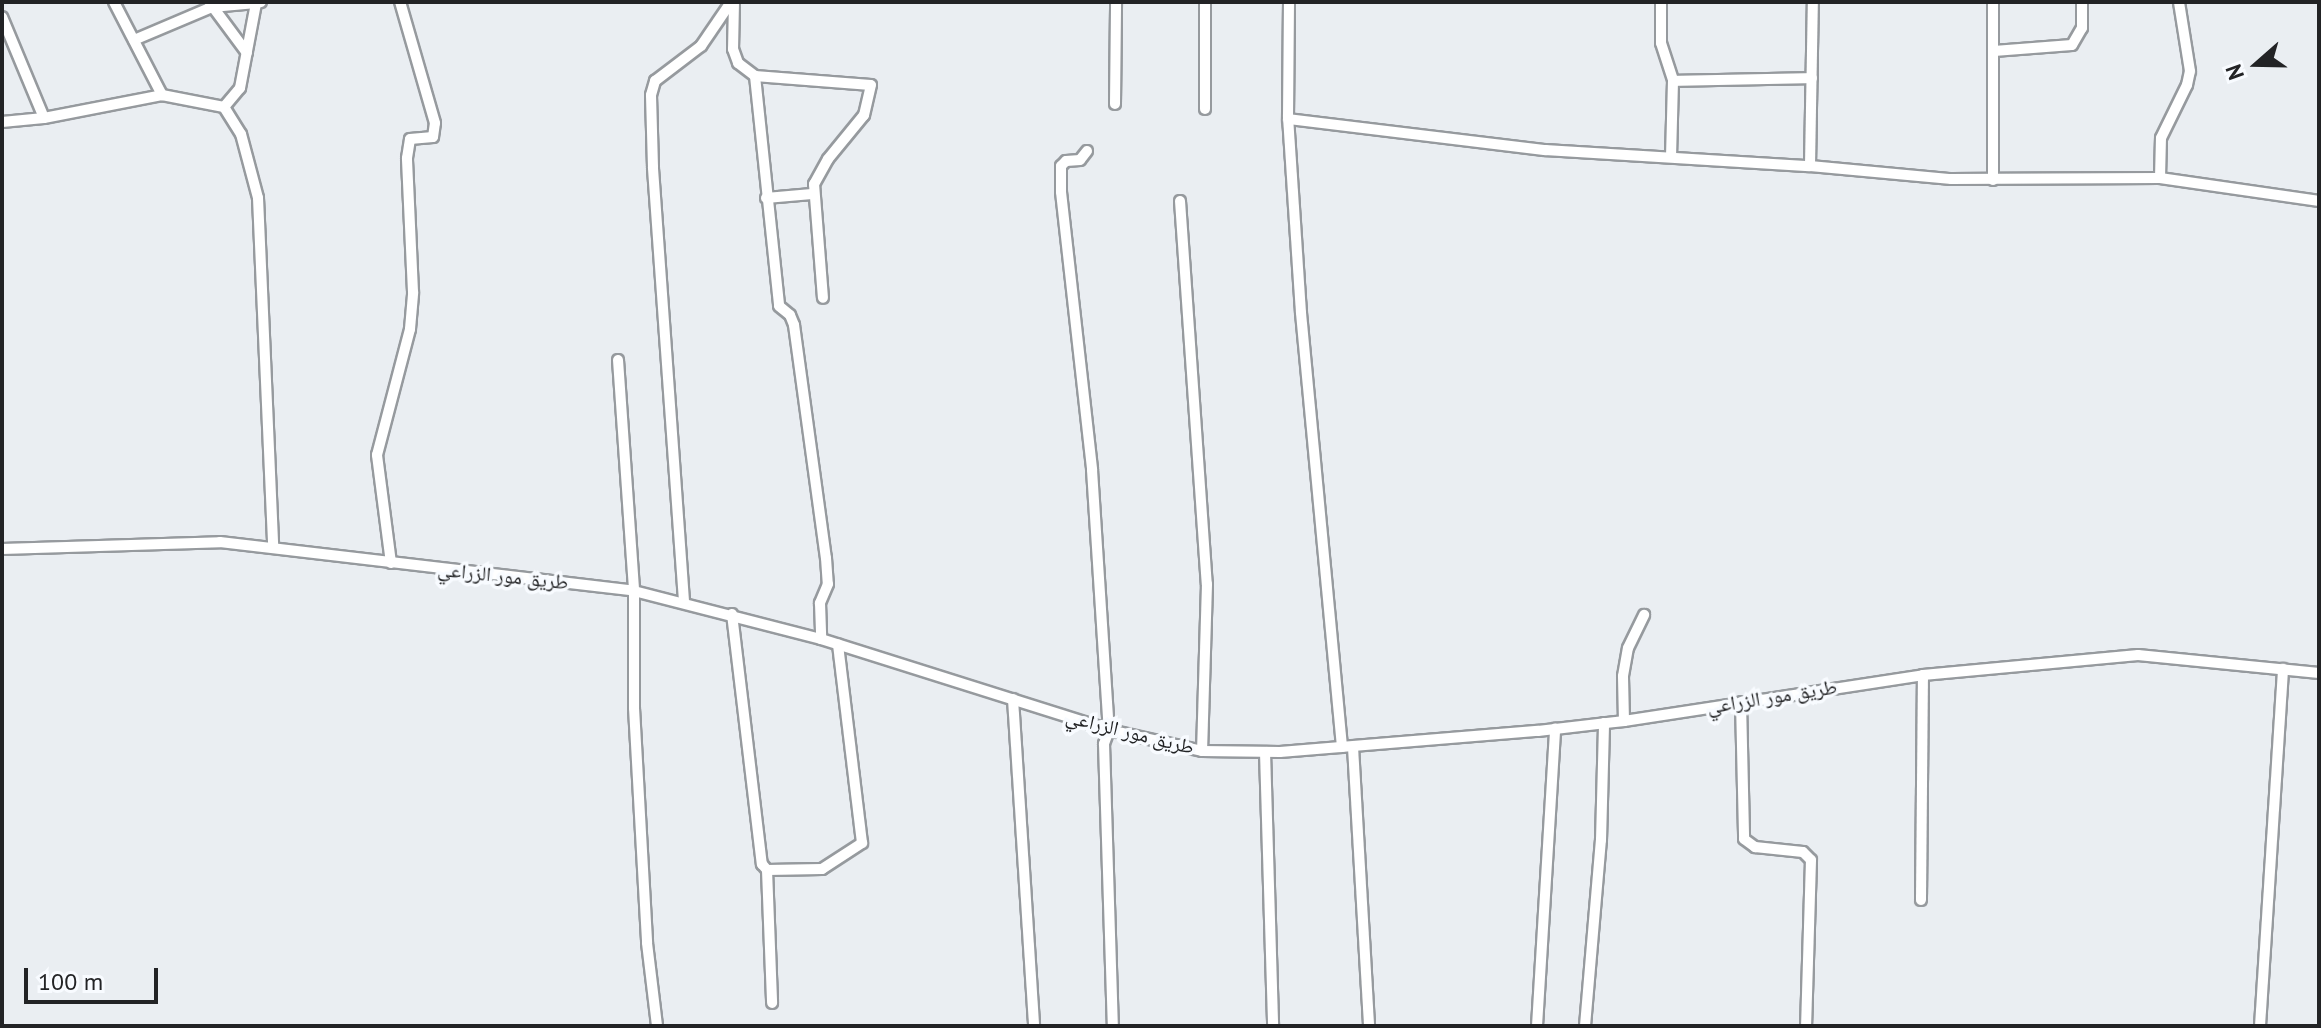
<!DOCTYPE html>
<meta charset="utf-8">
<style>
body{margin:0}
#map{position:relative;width:2321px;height:1028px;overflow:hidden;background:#eaeef2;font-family:"PT Sans","Noto Naskh Arabic",sans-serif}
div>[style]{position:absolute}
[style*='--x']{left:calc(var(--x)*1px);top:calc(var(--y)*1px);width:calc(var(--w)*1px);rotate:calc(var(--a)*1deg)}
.roads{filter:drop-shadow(2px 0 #969a9e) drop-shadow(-2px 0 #969a9e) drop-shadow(0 2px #969a9e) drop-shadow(0 -2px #969a9e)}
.minor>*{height:10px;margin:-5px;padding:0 5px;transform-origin:5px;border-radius:5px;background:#fff}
span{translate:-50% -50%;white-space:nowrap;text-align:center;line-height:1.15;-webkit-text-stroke:7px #f8fbff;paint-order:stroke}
.street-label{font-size:20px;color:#222325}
.frame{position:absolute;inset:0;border:4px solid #222325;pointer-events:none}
.north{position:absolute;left:2217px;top:24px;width:80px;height:80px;-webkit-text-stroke:6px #f8fbff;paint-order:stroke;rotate:250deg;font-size:22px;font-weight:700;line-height:32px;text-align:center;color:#222325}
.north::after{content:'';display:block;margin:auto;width:28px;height:36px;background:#222325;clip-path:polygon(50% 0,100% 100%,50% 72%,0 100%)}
.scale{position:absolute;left:24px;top:968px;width:134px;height:36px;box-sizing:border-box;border:4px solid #222325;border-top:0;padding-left:10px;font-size:24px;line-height:28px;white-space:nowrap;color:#222325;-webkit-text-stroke:6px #f8fbff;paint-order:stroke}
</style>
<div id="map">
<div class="roads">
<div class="minor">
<i style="--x:114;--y:2;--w:105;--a:62.7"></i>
<i style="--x:734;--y:2;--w:47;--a:91.2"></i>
<i style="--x:733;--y:49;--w:15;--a:70"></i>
<i style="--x:738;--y:63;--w:21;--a:37"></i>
<i style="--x:755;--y:76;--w:116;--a:4.4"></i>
<i style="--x:871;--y:85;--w:31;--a:103"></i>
<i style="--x:864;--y:115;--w:57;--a:129.3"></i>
<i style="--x:828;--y:159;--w:29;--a:119"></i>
<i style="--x:814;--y:184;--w:114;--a:85.5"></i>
<i style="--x:1205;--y:2;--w:107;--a:90"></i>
<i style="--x:1289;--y:2;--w:115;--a:90.5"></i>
<i style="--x:1288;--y:117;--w:196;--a:86.2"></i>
<i style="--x:1301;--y:313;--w:436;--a:84.6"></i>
<i style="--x:1661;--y:2;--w:41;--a:90"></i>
<i style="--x:1661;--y:43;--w:40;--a:72"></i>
<i style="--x:1673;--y:81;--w:75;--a:91.5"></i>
<i style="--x:210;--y:3;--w:62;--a:53.5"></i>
<i style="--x:2;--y:17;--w:109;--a:67.4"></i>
<i style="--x:134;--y:40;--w:85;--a:-22.9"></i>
<i style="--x:212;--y:7;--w:44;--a:-5.2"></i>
<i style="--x:1994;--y:51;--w:78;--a:-4.4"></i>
<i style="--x:2072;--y:45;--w:20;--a:-60"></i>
<i style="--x:2082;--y:28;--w:26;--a:-90"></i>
<i style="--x:755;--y:76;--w:231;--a:84"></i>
<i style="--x:779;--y:306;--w:14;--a:39"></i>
<i style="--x:790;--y:315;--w:11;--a:68"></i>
<i style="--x:794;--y:325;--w:235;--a:82.2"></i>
<i style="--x:826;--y:558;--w:26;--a:86"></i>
<i style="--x:828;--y:584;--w:21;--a:113"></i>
<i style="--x:820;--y:603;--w:36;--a:88"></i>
<i style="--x:1673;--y:81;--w:139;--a:-1.2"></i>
<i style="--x:1115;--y:104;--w:102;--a:-89.4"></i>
<i style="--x:224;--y:107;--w:32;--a:58"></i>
<i style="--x:241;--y:134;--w:66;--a:75.1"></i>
<i style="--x:258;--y:198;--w:350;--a:87.5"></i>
<i style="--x:1288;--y:119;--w:259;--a:6.9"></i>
<i style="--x:1545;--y:150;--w:265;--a:3.5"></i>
<i style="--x:1810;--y:166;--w:142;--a:5.3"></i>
<i style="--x:1951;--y:179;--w:209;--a:-0.3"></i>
<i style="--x:2160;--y:178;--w:161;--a:8.2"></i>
<i style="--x:2;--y:122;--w:42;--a:-5.4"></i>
<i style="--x:44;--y:118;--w:120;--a:-11"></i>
<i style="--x:162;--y:95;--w:63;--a:11"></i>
<i style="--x:224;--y:107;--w:25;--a:-50"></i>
<i style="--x:240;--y:88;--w:86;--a:-79.3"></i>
<i style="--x:256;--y:3;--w:5;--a:-11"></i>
<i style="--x:1087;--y:151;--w:11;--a:128"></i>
<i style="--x:1080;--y:160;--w:14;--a:176"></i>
<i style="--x:1066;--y:161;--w:7;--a:135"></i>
<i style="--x:1061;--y:166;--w:26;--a:90"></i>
<i style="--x:1061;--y:192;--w:280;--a:83.6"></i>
<i style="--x:1092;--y:470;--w:261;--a:86.3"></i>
<i style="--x:1109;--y:730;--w:15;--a:110"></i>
<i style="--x:1104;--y:744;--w:282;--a:88.2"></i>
<i style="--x:1810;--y:166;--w:164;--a:-89"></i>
<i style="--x:2160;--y:178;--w:40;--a:-88.6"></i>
<i style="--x:2161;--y:138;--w:59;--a:-63.9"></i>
<i style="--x:2187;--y:85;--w:14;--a:-78"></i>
<i style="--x:2190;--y:71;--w:70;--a:-99.1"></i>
<i style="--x:1993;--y:180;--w:178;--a:-90"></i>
<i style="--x:766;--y:198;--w:46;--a:-5"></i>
<i style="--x:1180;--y:201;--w:384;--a:86"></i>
<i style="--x:1207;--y:584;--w:167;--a:91.7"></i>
<i style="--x:618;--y:360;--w:232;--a:86"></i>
<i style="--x:634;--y:591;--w:117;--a:90"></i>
<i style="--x:634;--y:708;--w:235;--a:86.8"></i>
<i style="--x:647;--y:943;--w:84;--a:83.1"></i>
<i style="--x:2;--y:549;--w:218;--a:-1.8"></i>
<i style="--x:220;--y:542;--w:417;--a:6.7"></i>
<i style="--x:634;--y:591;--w:193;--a:14.4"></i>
<i style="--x:821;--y:639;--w:302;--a:17.5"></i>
<i style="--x:1109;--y:730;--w:95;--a:12.7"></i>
<i style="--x:1202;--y:751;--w:78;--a:0.7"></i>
<i style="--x:1280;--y:752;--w:259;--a:-4.7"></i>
<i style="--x:1538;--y:731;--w:87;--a:-6.6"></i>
<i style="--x:1624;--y:721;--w:303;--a:-8.7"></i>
<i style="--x:1923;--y:675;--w:216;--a:-5.3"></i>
<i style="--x:2138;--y:655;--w:182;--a:5.7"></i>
<i style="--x:391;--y:563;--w:109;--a:-97.4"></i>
<i style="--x:377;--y:455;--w:130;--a:-75.3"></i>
<i style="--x:410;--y:329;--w:37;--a:-85"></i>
<i style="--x:413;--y:292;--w:134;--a:-92.6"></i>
<i style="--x:407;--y:158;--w:19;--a:-81"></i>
<i style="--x:410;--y:139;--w:23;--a:-5"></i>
<i style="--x:433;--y:137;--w:14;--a:-82"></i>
<i style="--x:435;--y:123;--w:126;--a:-106.1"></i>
<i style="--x:684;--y:601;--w:435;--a:-94.1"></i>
<i style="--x:653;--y:167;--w:72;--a:-91.6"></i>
<i style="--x:651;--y:95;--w:15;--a:-74"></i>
<i style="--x:655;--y:81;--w:58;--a:-37.3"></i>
<i style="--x:701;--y:46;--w:53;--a:-55.7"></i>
<i style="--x:732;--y:614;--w:252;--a:83.2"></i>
<i style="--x:762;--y:864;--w:8;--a:50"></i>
<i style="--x:767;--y:870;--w:133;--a:87.8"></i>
<i style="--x:1013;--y:699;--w:328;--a:86.3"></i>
<i style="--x:1741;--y:702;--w:137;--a:88.7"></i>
<i style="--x:1744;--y:839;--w:14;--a:36"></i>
<i style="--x:1755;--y:847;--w:48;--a:5.9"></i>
<i style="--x:1803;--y:852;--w:11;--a:45"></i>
<i style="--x:1811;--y:860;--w:166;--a:91.7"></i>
<i style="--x:1624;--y:721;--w:45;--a:-91.3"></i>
<i style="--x:1623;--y:676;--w:28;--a:-80"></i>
<i style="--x:1628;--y:648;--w:37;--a:-64"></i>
<i style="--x:1353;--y:747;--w:279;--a:86.7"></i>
<i style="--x:1265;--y:752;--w:274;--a:88.3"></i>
<i style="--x:767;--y:870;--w:55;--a:-1"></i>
<i style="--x:822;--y:869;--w:48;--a:-33"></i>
<i style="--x:862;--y:843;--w:200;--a:-96.9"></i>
<i style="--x:1921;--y:900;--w:225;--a:-89.5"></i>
<i style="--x:1537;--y:1026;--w:298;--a:-86.5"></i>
<i style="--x:1585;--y:1026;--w:187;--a:-85.1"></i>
<i style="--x:1601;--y:840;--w:117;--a:-88.5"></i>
<i style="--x:2260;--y:1026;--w:358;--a:-86.3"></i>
</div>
</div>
<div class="street-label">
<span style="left:503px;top:576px;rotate:6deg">طريق مور الزراعي</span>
<span style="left:1772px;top:697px;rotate:-9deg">طريق مور الزراعي</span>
<span style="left:1130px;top:732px;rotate:14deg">طريق مور الزراعي</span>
</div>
<div class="frame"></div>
<div class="north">N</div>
<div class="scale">100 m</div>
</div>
